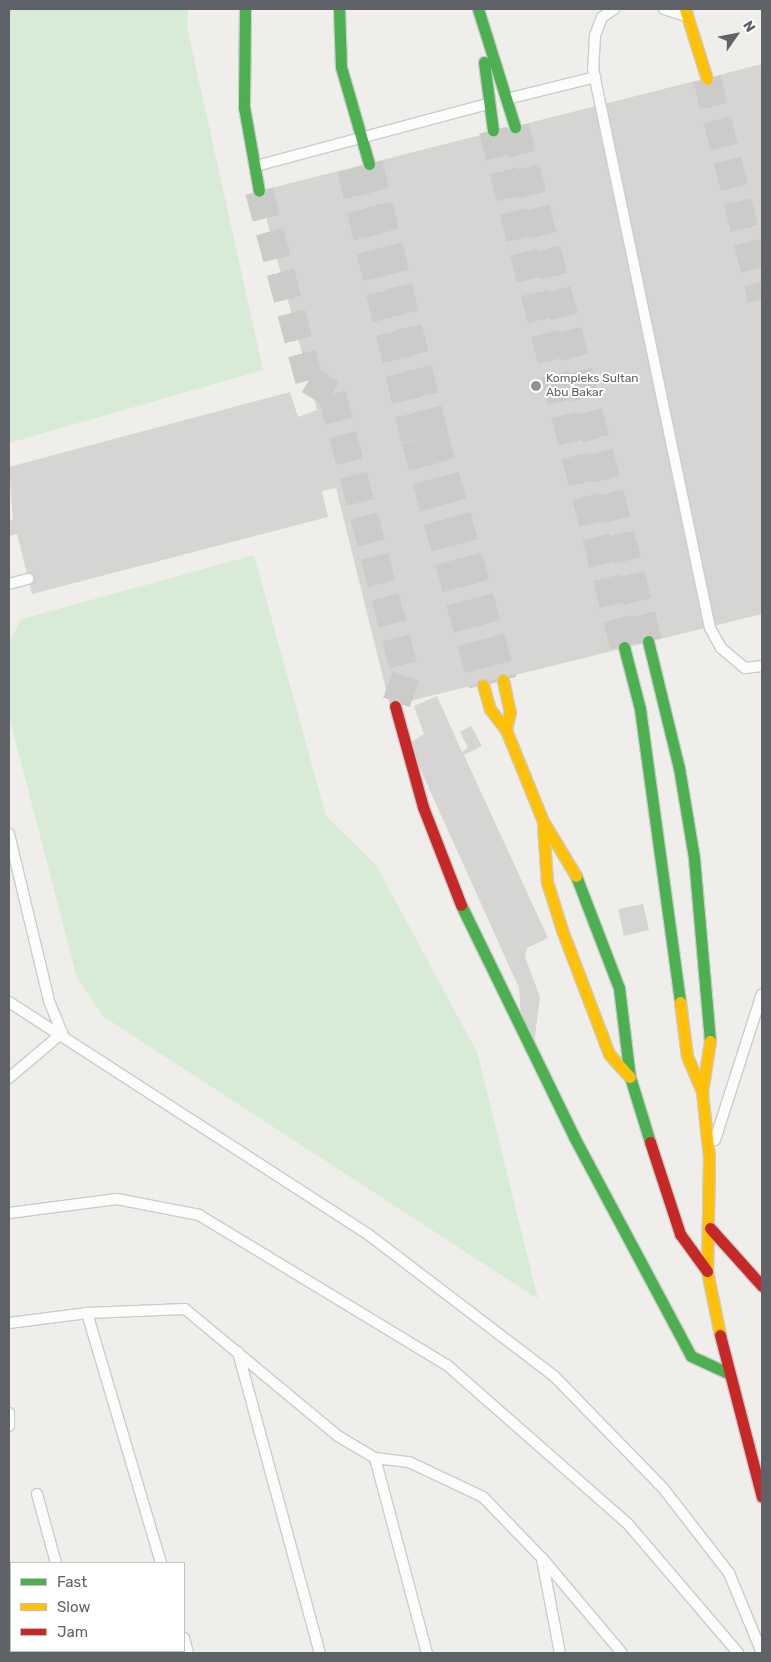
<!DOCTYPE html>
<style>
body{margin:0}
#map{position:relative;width:771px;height:1662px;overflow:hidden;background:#efeeea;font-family:Rubik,sans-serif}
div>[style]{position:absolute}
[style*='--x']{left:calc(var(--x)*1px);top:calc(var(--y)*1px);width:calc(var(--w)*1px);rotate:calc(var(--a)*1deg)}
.green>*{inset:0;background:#d8ebd6}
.building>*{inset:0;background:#d6d5d3}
.highway-tunnel>*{height:28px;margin-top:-14px;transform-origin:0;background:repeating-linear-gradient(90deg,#cbcbca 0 28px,transparent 0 42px)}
.roads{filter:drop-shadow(1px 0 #cbcccc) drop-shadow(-1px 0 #cbcccc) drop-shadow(0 1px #cbcccc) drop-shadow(0 -1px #cbcccc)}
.lane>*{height:10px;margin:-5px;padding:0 5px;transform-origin:5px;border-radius:5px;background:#fdfcfc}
.fast>*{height:11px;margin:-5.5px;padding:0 5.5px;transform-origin:5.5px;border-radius:5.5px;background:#4caf50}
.slow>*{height:11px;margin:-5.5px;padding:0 5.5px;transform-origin:5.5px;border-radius:5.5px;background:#ffc107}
.jam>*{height:11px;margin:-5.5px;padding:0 5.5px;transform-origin:5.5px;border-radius:5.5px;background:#c62828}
.dots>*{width:14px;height:14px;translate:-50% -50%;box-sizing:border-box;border:2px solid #fff;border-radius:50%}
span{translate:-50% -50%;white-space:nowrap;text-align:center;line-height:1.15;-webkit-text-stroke:4px #fff;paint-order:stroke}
.poi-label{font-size:12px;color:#5f6368}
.left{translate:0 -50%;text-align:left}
.frame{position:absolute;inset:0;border:10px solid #5f6368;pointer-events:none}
.legend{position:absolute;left:10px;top:1562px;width:175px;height:90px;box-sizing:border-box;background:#fff;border:1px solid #bfc1c3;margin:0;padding:6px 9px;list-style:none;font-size:15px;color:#5f6368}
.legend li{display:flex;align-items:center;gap:10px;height:25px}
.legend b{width:25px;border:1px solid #bfc1c3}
.north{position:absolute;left:711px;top:10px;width:50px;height:50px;-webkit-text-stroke:4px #fff;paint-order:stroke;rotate:57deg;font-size:14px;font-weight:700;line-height:20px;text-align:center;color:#5f6368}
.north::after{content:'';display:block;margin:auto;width:18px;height:22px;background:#5f6368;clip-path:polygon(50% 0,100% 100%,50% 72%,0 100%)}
</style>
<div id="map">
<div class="green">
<i style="clip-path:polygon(9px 9px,188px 9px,187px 27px,263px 370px,9px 443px)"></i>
<i style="clip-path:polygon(254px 555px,326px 816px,376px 865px,477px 1052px,538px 1299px,104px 1017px,77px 978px,9px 716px,9px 642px,22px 619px)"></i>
</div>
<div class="building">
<i style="clip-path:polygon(762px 64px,762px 614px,390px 706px,336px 488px,322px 491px,328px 517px,32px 594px,17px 534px,9px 536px,9px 521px,13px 520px,9px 467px,290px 392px,298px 417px,317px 410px,259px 191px)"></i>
<i style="clip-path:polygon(437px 696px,462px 752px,468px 748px,460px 732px,471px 726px,482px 746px,464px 755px,548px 938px,527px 948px,525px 957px,540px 997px,534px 1044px,521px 1019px,519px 988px,409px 744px,424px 734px,414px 706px)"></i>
<i style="clip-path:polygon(643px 904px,649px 930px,624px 936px,618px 909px)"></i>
</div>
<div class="highway-tunnel">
<i style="--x:707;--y:79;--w:227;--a:76"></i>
<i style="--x:515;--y:127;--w:531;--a:75.49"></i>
<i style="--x:493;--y:130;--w:533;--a:75.78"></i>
<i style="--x:369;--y:164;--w:279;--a:76.5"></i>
<i style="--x:434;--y:435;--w:255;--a:74.3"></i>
<i style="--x:351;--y:169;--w:278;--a:76.7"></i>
<i style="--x:415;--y:440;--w:254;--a:74.5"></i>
<i style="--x:259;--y:191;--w:196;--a:75.2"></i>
<i style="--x:309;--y:380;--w:27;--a:31"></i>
<i style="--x:332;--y:394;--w:292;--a:75.3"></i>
<i style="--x:406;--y:676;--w:32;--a:110"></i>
</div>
<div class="roads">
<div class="lane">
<i style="--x:614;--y:9;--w:14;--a:146"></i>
<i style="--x:602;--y:17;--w:19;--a:111"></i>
<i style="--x:595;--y:35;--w:34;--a:93"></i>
<i style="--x:593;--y:69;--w:571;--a:78.18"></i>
<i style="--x:710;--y:628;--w:23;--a:61"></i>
<i style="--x:721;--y:648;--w:31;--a:40"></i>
<i style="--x:745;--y:668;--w:17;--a:-7"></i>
<i style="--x:664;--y:9;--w:22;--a:18"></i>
<i style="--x:507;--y:99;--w:91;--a:-14"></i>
<i style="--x:256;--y:166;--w:240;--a:-15"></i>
<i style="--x:9;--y:584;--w:20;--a:-15"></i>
<i style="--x:9;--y:834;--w:172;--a:76.5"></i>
<i style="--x:49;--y:1001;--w:35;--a:68"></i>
<i style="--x:9;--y:1002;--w:429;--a:32.9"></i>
<i style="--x:369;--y:1235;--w:233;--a:37.3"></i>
<i style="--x:554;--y:1376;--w:156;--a:45.8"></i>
<i style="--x:663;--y:1488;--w:108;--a:52.2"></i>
<i style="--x:729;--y:1573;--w:87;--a:67.6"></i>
<i style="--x:9;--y:1078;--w:70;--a:-40.3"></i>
<i style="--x:715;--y:1140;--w:153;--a:-72.2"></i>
<i style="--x:9;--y:1213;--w:109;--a:-7.4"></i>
<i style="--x:117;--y:1199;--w:84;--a:11"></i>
<i style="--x:199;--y:1215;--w:290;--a:31.2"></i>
<i style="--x:447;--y:1365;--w:241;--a:41.3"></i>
<i style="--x:628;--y:1524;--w:170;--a:49.5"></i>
<i style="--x:87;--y:1313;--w:261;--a:73.5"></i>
<i style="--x:9;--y:1323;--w:79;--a:-7.3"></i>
<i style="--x:87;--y:1313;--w:98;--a:-2.3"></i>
<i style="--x:185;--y:1309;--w:199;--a:39.7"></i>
<i style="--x:338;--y:1436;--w:43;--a:30.7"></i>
<i style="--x:375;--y:1458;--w:34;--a:7"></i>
<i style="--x:409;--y:1462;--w:82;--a:25.3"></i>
<i style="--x:483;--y:1497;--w:85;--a:46"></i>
<i style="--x:542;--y:1558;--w:124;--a:49.9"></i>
<i style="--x:238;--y:1352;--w:312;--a:74.8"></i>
<i style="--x:9;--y:1413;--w:13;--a:90"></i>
<i style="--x:375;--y:1458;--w:202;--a:75.1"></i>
<i style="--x:37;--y:1494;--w:72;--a:74.6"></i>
<i style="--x:542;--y:1559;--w:96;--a:79.2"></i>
<i style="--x:184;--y:1638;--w:16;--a:75"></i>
<i style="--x:79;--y:1651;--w:2;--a:63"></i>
</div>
<div class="fast">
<i style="--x:245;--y:9;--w:98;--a:90.6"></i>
<i style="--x:244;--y:107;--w:85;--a:79.9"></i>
<i style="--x:339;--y:9;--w:58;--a:88"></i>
<i style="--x:341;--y:67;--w:101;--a:73.9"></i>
<i style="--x:478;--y:9;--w:124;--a:72.6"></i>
<i style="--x:484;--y:62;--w:69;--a:82.5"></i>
<i style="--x:648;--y:641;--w:131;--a:76.3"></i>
<i style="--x:679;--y:768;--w:91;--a:80.5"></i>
<i style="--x:694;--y:858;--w:184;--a:85"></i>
<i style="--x:624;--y:647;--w:64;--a:75.5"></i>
<i style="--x:640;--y:709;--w:296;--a:82.2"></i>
<i style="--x:576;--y:876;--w:120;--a:69"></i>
<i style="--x:619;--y:988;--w:90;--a:83"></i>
<i style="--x:630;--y:1077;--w:68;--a:72.9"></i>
<i style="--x:461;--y:905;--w:258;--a:64"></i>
<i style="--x:574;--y:1137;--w:248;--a:61.9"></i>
<i style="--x:691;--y:1356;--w:41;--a:24.7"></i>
</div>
<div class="slow">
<i style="--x:685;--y:9;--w:73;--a:72.6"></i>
<i style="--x:503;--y:680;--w:33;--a:78"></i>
<i style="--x:510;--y:712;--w:18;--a:103"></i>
<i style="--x:506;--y:730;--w:98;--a:67.9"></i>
<i style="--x:543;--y:821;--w:64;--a:59"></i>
<i style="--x:483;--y:685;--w:25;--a:74"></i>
<i style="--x:490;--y:709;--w:26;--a:53"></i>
<i style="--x:543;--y:825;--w:57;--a:86"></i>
<i style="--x:547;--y:882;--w:50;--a:72.6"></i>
<i style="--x:562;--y:930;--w:133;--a:69.2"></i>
<i style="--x:609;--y:1054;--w:31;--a:48"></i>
<i style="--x:680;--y:1002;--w:54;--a:82.6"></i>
<i style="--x:687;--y:1056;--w:38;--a:67"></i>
<i style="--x:710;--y:1041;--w:52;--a:98.9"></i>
<i style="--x:702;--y:1092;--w:66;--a:83.9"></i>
<i style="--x:709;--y:1158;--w:113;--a:91"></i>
<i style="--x:707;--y:1271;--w:65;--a:78.5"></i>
</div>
<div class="jam">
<i style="--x:395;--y:706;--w:105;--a:74.5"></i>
<i style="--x:423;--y:807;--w:105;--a:68.8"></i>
<i style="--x:650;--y:1142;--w:97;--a:71.9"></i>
<i style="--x:680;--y:1234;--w:46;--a:53.9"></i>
<i style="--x:710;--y:1228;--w:78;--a:48.1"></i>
<i style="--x:720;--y:1335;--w:167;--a:75.5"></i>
</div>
</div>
<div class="dots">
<i style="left:536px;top:386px;background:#919496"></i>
</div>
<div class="poi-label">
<span class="left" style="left:546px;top:386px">Kompleks Sultan<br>Abu Bakar</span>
</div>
<div class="frame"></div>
<ul class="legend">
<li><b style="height:6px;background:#4caf50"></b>Fast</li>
<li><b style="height:6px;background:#ffc107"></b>Slow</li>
<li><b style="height:6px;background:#c62828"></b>Jam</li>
</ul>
<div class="north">N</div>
</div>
